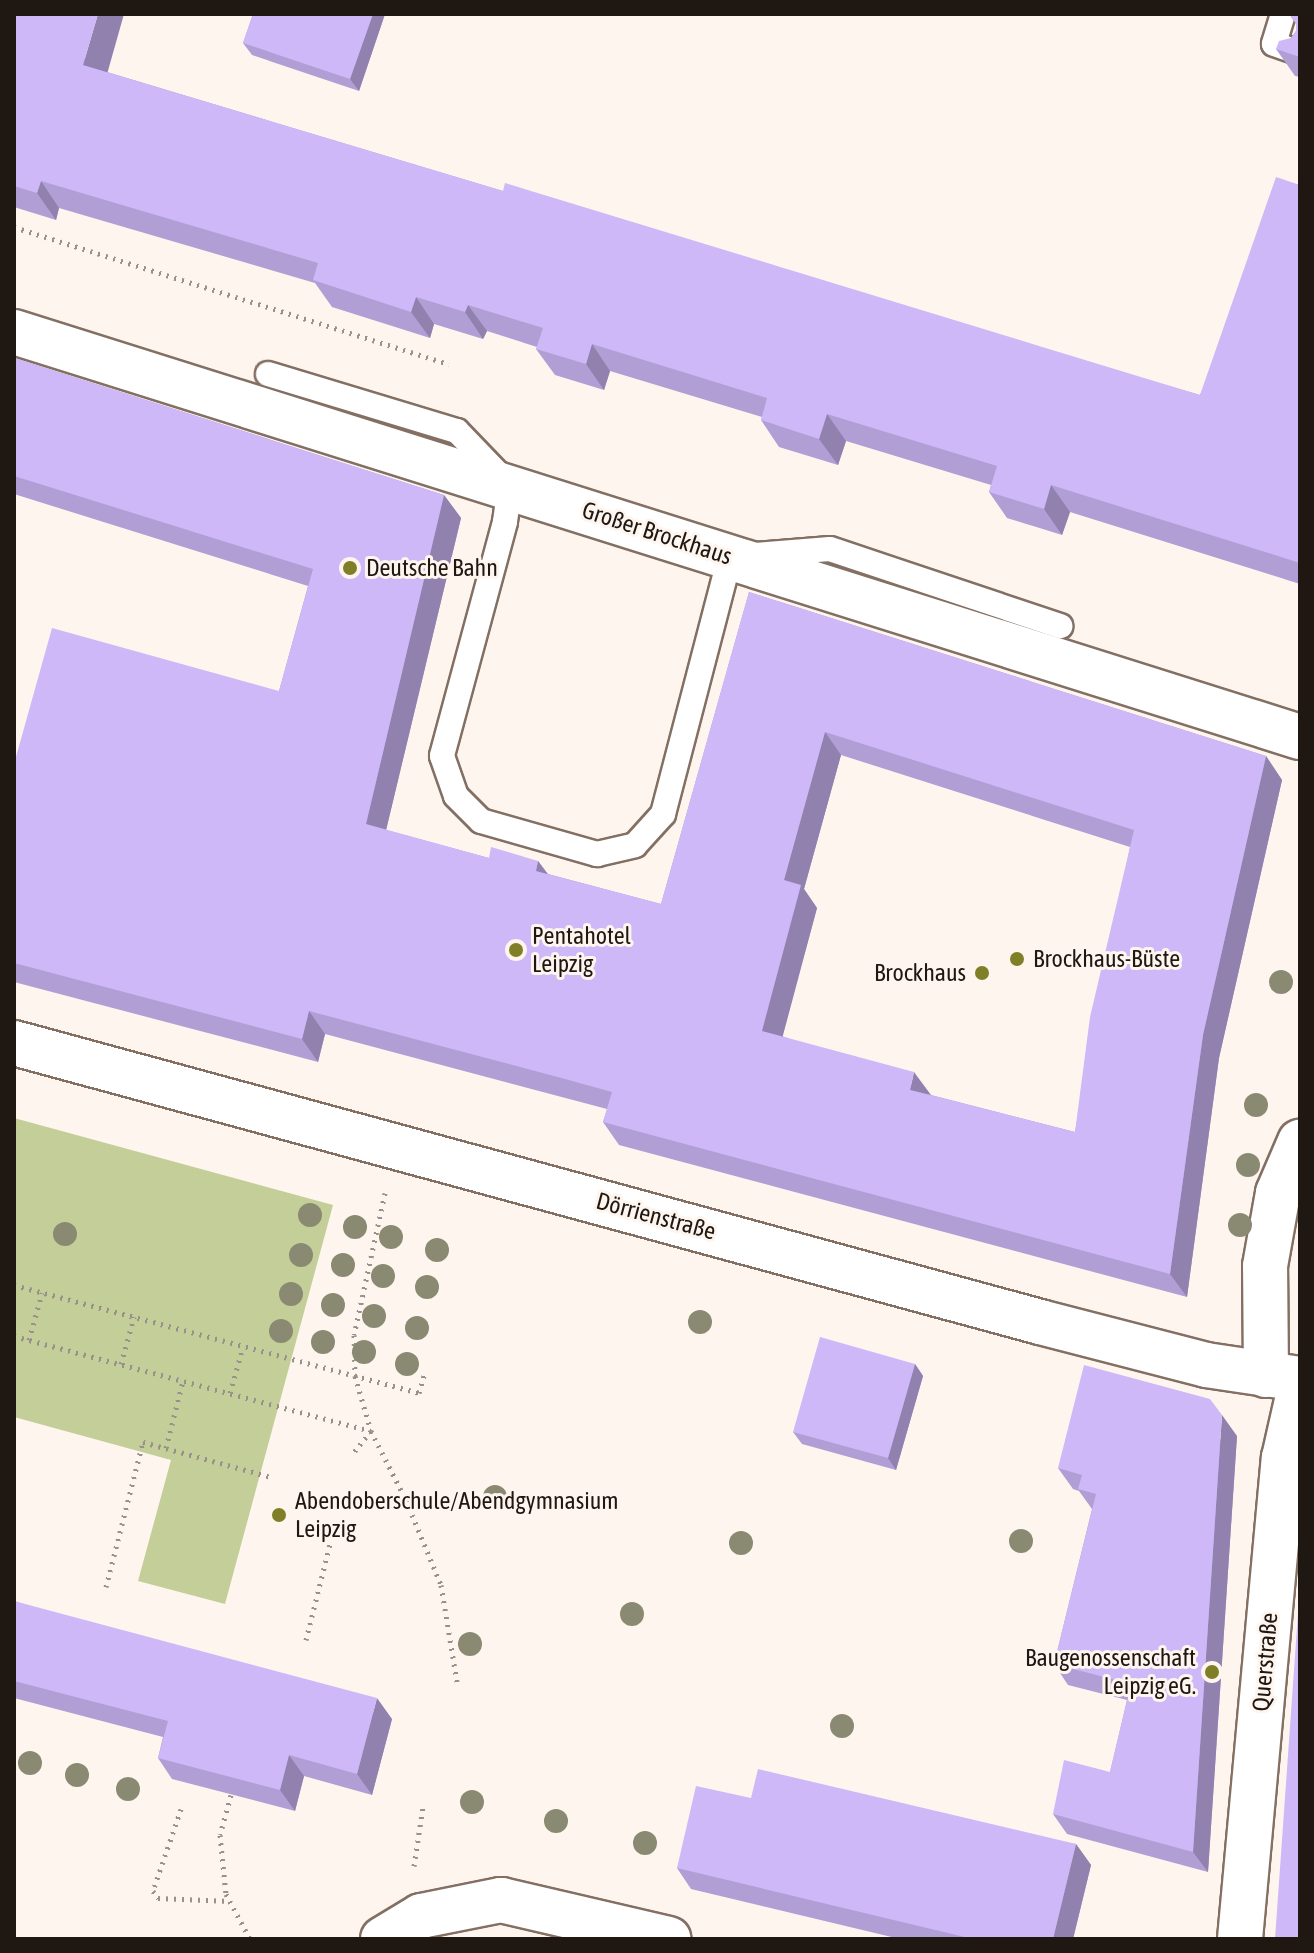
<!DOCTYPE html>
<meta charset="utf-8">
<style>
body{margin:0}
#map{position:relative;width:1314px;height:1953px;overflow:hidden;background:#fef5ef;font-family:"Asap Condensed",sans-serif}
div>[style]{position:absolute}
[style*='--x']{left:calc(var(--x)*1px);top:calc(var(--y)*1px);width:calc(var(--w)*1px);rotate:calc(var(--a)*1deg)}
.green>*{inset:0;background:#c4ce99}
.path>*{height:5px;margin-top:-2.5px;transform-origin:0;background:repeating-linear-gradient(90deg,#98908b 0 2px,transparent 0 8px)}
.roads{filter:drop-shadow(2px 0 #837063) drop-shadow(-2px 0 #837063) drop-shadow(0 2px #837063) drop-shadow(0 -2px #837063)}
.lane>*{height:24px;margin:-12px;padding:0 12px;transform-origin:12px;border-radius:12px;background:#fff}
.street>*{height:44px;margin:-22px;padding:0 22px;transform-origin:22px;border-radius:22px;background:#fff}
.trees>*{width:24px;height:24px;margin:-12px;border-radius:50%;background:#8a8a72}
.wall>*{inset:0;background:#b19ed5}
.shaded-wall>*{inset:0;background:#9081ae}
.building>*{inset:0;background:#ceb8f8}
.dots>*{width:22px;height:22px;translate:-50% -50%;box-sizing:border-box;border:4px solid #fef5ef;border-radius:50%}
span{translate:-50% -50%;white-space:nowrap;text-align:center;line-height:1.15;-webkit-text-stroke:6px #fef5ef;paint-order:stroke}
.street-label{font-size:24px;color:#1e1712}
.poi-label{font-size:24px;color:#1e1712}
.left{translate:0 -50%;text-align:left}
.right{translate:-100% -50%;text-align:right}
.frame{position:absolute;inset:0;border:16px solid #1e1712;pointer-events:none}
</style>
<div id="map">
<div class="green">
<i style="clip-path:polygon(14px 1118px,333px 1205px,225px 1604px,138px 1581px,171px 1460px,14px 1417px)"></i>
</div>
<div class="path">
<i style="--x:14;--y:227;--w:456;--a:17.5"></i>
<i style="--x:385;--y:1193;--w:145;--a:102.3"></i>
<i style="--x:354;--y:1335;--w:41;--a:88.6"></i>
<i style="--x:355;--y:1376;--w:57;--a:73.8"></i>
<i style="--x:371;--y:1431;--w:77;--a:63.1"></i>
<i style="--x:406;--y:1500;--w:92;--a:67.6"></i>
<i style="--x:441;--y:1585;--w:98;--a:80.6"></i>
<i style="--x:14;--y:1285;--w:419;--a:14.9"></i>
<i style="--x:419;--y:1393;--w:19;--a:-74"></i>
<i style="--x:14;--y:1336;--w:369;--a:14.9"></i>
<i style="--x:371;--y:1431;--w:27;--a:129"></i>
<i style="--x:29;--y:1340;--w:49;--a:-74.5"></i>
<i style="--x:121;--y:1364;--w:49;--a:-74.5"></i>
<i style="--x:230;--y:1393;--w:48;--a:-74.2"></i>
<i style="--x:166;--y:1448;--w:69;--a:-75.8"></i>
<i style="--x:106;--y:1587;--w:150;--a:-75.7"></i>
<i style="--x:143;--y:1442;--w:133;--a:15.3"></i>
<i style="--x:306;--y:1640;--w:103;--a:-76"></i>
<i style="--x:231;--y:1795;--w:41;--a:105.4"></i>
<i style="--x:220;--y:1835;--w:59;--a:84.2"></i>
<i style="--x:226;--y:1894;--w:51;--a:61.9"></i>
<i style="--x:181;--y:1809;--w:87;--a:108.9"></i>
<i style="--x:153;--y:1891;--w:9;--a:54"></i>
<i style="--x:158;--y:1898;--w:72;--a:2.4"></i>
<i style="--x:414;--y:1866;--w:60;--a:-81.3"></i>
</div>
<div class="roads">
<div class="lane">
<i style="--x:1283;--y:14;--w:31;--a:107"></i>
<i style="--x:1274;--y:44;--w:28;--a:19"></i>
<i style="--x:268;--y:374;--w:197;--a:16.8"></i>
<i style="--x:457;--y:431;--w:76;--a:46.1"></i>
<i style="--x:510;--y:486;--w:36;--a:98"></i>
<i style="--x:505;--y:522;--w:242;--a:105.1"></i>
<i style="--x:442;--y:756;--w:42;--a:70.7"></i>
<i style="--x:456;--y:796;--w:35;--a:45"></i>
<i style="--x:481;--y:821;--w:121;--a:15.9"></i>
<i style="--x:597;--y:854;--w:39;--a:-13"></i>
<i style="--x:635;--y:845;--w:42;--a:-47.9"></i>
<i style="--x:663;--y:814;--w:266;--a:-75.4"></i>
<i style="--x:730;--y:557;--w:100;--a:-4.6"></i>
<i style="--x:830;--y:549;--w:243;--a:18.5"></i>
</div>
<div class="street">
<i style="--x:14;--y:332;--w:1348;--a:17.48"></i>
<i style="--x:14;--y:1043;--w:1063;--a:15.21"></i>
<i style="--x:1040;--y:1322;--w:171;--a:14.5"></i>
<i style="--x:1206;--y:1365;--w:95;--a:8.5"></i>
<i style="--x:1266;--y:1375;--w:109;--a:-90.5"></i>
<i style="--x:1265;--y:1266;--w:74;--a:-79.9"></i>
<i style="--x:1278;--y:1193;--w:56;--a:-66.7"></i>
<i style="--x:383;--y:1939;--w:44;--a:-31.2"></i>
<i style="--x:421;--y:1916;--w:82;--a:-11.3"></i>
<i style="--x:501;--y:1900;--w:172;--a:13.1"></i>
<i style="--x:1240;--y:1939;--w:483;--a:-84.8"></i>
<i style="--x:1284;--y:1458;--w:73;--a:-77.3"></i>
</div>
</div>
<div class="trees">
<i style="left:1281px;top:982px"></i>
<i style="left:1256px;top:1105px"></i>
<i style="left:1248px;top:1165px"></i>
<i style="left:310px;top:1215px"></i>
<i style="left:1240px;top:1225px"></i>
<i style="left:355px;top:1227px"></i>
<i style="left:65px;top:1234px"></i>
<i style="left:391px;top:1237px"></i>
<i style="left:437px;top:1250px"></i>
<i style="left:301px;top:1255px"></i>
<i style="left:343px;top:1265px"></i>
<i style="left:383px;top:1276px"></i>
<i style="left:427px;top:1287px"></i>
<i style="left:291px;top:1294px"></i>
<i style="left:333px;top:1305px"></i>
<i style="left:374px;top:1316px"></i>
<i style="left:700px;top:1322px"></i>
<i style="left:417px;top:1328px"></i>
<i style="left:281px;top:1331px"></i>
<i style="left:323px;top:1342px"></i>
<i style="left:364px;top:1352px"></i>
<i style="left:407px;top:1364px"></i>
<i style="left:495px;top:1497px"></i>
<i style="left:1021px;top:1541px"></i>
<i style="left:741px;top:1543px"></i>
<i style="left:632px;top:1614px"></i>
<i style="left:470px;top:1644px"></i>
<i style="left:842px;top:1726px"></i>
<i style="left:30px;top:1763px"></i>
<i style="left:77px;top:1775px"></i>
<i style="left:128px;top:1789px"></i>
<i style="left:472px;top:1802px"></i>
<i style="left:556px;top:1821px"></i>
<i style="left:645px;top:1843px"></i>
</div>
<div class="wall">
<i style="clip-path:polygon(14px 14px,107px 72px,503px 191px,1200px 395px,1300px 185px,1300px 584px,1070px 512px,1062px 535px,1007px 518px,989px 492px,991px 485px,846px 441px,838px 465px,779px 447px,761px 420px,762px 417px,610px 371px,604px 390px,555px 375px,536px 349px,537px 347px,487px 331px,483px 339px,434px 324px,430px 338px,332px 307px,315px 283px,59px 208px,56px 220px,14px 207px)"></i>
<i style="clip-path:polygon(253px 14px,385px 14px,359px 91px,252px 55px,243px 43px)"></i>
<i style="clip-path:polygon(1289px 14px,1300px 14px,1300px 77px,1295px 76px,1276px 49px,1291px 38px,1296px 31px,1296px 24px)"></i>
<i style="clip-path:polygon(evenodd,14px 358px,444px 495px,461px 518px,386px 830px,489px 858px,538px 861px,548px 874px,661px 904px,749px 592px,1266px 756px,1282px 780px,1219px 1058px,1187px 1297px,619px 1145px,603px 1122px,607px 1109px,325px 1034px,318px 1062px,14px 982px,14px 764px,279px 691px,308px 586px,14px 494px,14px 358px,841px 755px,1130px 847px,1075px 1132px,931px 1095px,782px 1036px,817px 908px,804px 889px,841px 755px)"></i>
<i style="clip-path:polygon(915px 1364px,923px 1376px,896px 1470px,802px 1444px,793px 1432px)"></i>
<i style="clip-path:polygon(1237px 1436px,1208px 1872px,1067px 1834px,1053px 1814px,1110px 1772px,1127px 1700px,1068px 1685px,1054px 1664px,1092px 1509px,1079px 1491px,1073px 1489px,1058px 1468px)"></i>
<i style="clip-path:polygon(14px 1601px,392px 1719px,372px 1795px,304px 1776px,295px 1811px,172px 1779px,158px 1758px,163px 1737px,14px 1698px)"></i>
<i style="clip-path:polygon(751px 1798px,1076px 1844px,1091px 1865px,1073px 1939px,900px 1939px,691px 1889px,677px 1868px)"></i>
</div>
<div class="shaded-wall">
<i style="clip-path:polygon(98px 14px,124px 14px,102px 92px,83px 65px)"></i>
<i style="clip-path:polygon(373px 14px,385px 14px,359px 91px,350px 79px)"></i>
<i style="clip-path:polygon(41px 181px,59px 208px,56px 220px,37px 193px)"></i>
<i style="clip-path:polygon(416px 297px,434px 324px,430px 338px,411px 312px)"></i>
<i style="clip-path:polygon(468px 305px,487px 331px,483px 339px,465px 312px)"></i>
<i style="clip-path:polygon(592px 344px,610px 371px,604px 390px,586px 364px)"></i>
<i style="clip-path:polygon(827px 414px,846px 441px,838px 465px,819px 439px)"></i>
<i style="clip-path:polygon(1051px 485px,1070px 512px,1062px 535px,1044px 509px)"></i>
<i style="clip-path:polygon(444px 495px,461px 518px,382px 847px,366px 824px)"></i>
<i style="clip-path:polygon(825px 732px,841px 755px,804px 889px,817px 908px,778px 1054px,762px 1031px,784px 880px)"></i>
<i style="clip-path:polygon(1266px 756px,1282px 780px,1219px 1058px,1187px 1297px,1170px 1274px,1203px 1035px)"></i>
<i style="clip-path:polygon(538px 861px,555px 884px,536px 871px)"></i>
<i style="clip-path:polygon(309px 1011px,325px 1034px,318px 1062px,302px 1039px)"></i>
<i style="clip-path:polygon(914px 1072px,931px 1095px,910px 1090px)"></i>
<i style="clip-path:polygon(915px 1364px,923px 1376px,896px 1470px,888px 1458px)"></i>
<i style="clip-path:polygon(1222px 1415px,1237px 1436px,1208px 1872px,1193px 1852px)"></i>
<i style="clip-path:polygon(377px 1698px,392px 1719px,372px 1795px,357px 1774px)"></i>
<i style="clip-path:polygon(289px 1755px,304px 1776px,295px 1811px,280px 1790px)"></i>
<i style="clip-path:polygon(1076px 1844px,1091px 1865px,1073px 1939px,1053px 1939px)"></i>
</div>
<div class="building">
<i style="clip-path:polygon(14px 14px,98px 14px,83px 65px,503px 191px,505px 183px,1200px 395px,1276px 177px,1300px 185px,1300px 563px,1051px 485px,1044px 509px,989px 492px,997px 466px,827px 414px,819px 439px,761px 420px,767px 398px,592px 344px,586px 364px,536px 349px,543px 328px,468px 305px,465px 312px,416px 297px,411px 312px,313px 280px,318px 263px,41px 181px,37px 193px,14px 186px)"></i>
<i style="clip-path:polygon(253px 14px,373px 14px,350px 79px,243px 43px)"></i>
<i style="clip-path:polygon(1289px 14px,1300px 14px,1300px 57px,1276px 49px,1279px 41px,1291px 38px,1296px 31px,1296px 23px)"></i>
<i style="clip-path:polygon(evenodd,14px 358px,444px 495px,366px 824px,489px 858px,491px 847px,538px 861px,536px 871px,661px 904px,749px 592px,1266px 756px,1203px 1035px,1170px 1274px,603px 1122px,612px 1092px,565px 1079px,309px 1011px,302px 1039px,14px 963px,14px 764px,52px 628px,279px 691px,313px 569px,14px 476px,14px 358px,825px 732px,1134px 830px,1090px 1017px,1075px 1132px,910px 1090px,914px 1072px,762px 1031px,801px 885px,784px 880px,825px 732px)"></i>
<i style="clip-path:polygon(820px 1337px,915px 1364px,888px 1458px,793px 1432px)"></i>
<i style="clip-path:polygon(1084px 1365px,1210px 1399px,1222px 1415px,1193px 1852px,1053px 1814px,1064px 1760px,1110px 1772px,1131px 1684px,1054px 1664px,1096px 1494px,1078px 1489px,1082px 1475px,1058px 1468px)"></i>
<i style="clip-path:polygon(1300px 1585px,1300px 1939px,1275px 1939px)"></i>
<i style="clip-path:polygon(14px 1601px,377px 1698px,357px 1774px,289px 1755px,280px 1790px,158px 1758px,168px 1721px,14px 1681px)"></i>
<i style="clip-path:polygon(758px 1769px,1076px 1844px,1053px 1939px,973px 1939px,677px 1868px,696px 1786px,751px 1798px)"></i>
</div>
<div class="dots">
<i style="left:350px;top:568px;background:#807e26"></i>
<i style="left:516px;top:950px;background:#807e26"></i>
<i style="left:1017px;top:959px;background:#807e26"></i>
<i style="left:982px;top:973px;background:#807e26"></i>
<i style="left:279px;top:1515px;background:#807e26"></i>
<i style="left:1212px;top:1672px;background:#807e26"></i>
</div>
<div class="street-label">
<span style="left:657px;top:533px;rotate:18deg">Großer Brockhaus</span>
<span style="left:656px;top:1216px;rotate:15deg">Dörrienstraße</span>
<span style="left:1265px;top:1662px;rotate:-85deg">Querstraße</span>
</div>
<div class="poi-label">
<span class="left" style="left:366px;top:568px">Deutsche Bahn</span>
<span class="left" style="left:532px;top:950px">Pentahotel<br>Leipzig</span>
<span class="left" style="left:1033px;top:959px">Brockhaus-Büste</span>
<span class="right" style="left:966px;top:973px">Brockhaus</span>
<span class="left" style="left:295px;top:1515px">Abendoberschule/Abendgymnasium<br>Leipzig</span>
<span class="right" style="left:1196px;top:1672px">Baugenossenschaft<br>Leipzig eG.</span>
</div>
<div class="frame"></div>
</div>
